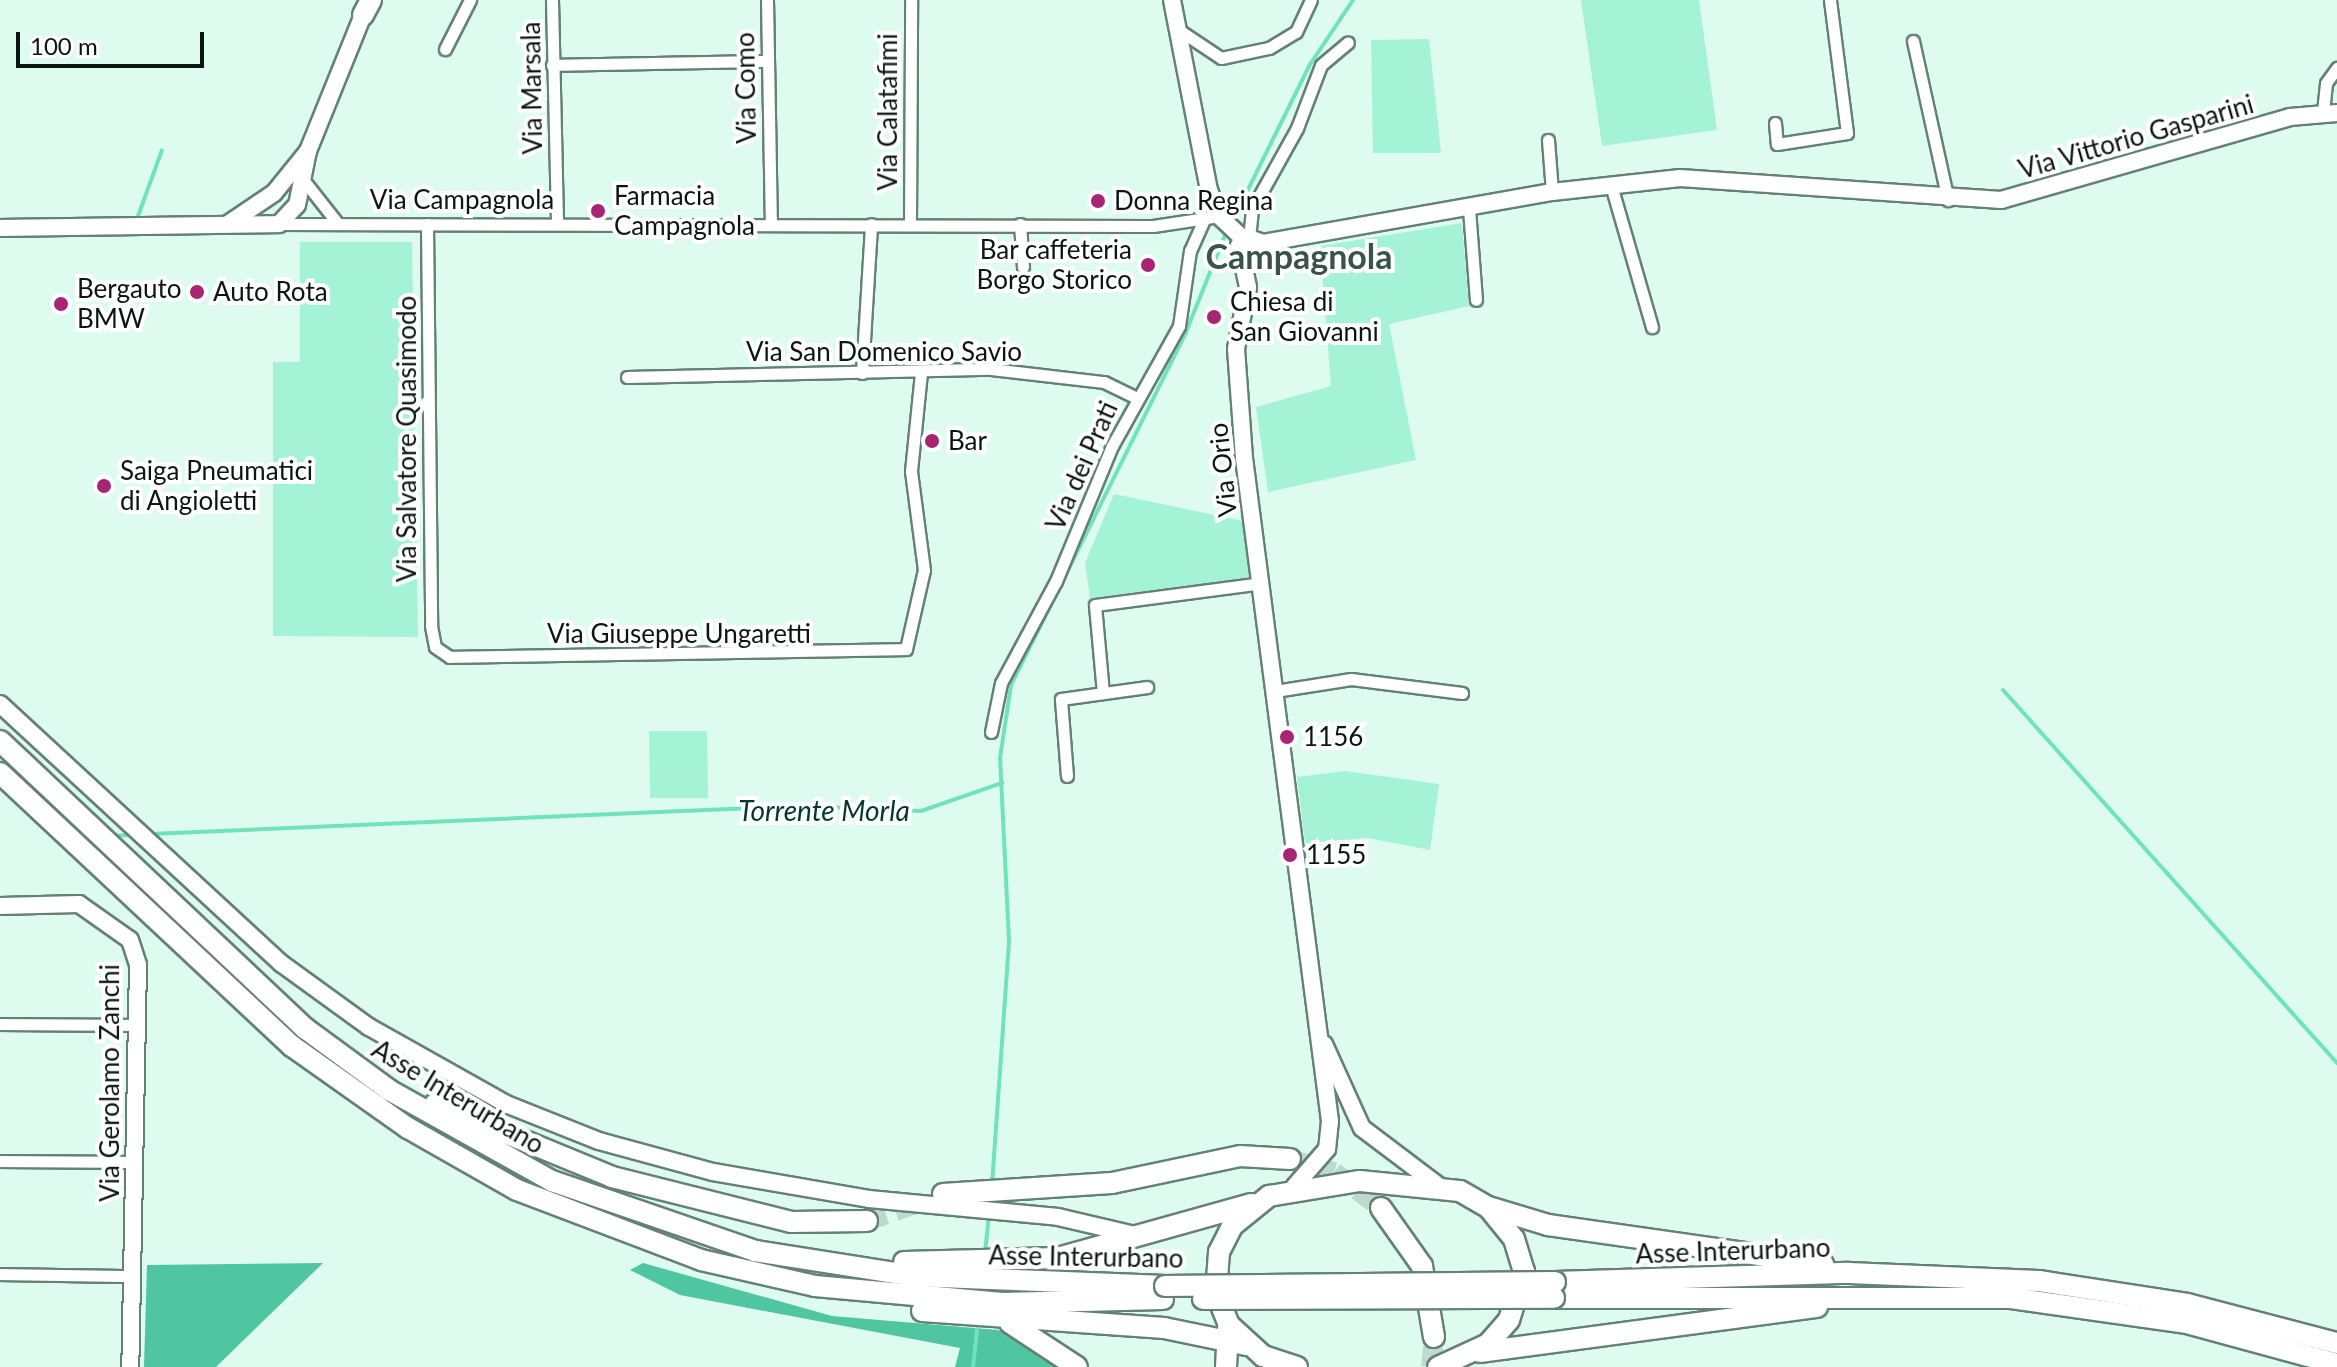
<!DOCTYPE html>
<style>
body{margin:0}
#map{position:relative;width:2337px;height:1367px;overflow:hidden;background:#ddfcef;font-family:Lato,sans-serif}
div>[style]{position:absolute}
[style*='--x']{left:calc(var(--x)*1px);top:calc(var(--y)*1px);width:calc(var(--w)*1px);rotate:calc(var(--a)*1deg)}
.green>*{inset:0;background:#a4f3d6}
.forest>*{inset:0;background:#4fc5a0}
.stream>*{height:4px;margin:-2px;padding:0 2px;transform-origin:2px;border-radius:2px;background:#70e3bd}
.highway-tunnel>*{height:20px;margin-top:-10px;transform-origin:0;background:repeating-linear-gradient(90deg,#bedace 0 20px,transparent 0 30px)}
.roads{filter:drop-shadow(2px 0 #658176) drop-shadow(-2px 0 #658176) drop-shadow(0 2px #658176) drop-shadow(0 -2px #658176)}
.street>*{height:11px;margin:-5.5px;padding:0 5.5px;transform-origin:5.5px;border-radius:5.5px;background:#fff}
.secondary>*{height:16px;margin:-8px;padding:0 8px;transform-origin:8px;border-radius:8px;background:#fff}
.highway>*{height:20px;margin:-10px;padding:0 10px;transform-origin:10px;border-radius:10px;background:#fff}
.bridges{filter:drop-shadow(2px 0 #658176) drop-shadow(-2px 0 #658176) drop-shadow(0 2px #658176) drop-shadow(0 -2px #658176)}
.highway-bridge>*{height:20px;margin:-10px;padding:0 10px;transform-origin:10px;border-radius:10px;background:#fff}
.dots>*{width:22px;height:22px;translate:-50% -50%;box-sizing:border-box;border:4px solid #fff;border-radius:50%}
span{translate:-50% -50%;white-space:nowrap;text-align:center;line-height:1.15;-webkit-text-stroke:8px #fff;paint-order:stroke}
.street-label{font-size:26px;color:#0b1612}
.poi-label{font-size:26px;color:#0b1612}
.left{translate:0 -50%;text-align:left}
.right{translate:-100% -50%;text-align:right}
.water-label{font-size:28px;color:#02392a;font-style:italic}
.district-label{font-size:34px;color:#385349;font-weight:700}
.scale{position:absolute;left:16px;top:32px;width:188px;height:36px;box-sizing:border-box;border:4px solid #0b1612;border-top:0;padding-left:10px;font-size:24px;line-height:28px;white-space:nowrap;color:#0b1612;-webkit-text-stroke:6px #fff;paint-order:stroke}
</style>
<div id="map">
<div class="green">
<i style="clip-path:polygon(1581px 0,1699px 0,1717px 130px,1602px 146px)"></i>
<i style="clip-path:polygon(1429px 39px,1441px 153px,1373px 153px,1371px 40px)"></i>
<i style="clip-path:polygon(1462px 223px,1469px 306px,1389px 324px,1416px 460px,1268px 492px,1256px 407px,1331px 386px,1320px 246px)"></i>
<i style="clip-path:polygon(300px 242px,412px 242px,418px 637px,273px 636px,273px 362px,300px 362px)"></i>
<i style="clip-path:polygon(1114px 494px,1248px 522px,1255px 577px,1090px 598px,1085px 563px)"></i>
<i style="clip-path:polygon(649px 731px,707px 731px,708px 798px,650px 798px)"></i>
<i style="clip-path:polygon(1345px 771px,1439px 784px,1430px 850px,1368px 838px,1305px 843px,1297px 777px)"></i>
</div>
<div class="forest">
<i style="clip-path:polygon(323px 1263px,216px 1367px,144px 1367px,147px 1265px)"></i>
<i style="clip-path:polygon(643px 1263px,832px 1316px,998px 1330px,1058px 1367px,955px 1367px,960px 1348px,680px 1295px,630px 1270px)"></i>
</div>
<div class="stream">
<i style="--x:137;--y:219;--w:73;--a:-70.1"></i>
<i style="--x:1232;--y:222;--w:174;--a:-63.7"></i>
<i style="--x:1309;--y:66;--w:79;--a:-56.3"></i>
<i style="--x:2003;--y:690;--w:501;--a:48.16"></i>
<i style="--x:151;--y:834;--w:651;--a:-2.47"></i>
<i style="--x:801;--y:806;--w:120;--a:2.4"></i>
<i style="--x:921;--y:811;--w:86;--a:-19.1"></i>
<i style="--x:112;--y:836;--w:22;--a:-3"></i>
<i style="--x:992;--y:1185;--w:245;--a:-86"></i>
<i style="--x:1009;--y:941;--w:183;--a:-92.8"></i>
<i style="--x:1000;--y:758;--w:74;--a:-81.4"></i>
<i style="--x:1011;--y:685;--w:394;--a:-63.6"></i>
<i style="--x:1186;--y:332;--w:110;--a:-68.1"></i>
<i style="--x:985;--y:1253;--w:39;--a:-84"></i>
<i style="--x:973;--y:1367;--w:46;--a:-83.8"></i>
</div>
<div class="highway-tunnel">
<i style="--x:1290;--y:1159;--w:46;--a:16.5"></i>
<i style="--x:1334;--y:1172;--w:59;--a:37.5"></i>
<i style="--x:867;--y:1221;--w:60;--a:-19.3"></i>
<i style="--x:1431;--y:1367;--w:30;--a:-84"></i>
</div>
<div class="roads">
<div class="street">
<i style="--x:552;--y:0;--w:224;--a:88.7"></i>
<i style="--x:767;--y:0;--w:224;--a:89"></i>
<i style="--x:1179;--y:30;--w:50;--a:33.7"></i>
<i style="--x:1221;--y:58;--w:49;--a:-11.8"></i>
<i style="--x:1269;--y:48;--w:31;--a:-31"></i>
<i style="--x:1296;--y:32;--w:35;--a:-65"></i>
<i style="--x:1913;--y:41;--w:163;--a:77.6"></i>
<i style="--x:445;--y:49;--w:55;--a:-63"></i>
<i style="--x:552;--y:65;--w:216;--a:-1.1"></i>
<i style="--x:2323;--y:112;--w:29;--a:-84"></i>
<i style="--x:2326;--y:83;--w:19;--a:-54"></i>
<i style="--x:1775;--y:123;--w:21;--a:85"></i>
<i style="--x:1777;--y:144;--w:71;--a:-8.9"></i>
<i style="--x:1847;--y:133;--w:134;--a:-97.3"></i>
<i style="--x:1548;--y:140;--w:52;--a:85.6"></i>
<i style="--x:305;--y:182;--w:53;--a:51.8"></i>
<i style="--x:1611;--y:185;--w:148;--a:73.9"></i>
<i style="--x:1469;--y:209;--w:91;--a:85.6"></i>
<i style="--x:279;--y:224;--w:874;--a:0.13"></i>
<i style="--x:1153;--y:226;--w:67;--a:-8.6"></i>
<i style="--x:427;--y:224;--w:402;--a:89.4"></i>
<i style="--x:431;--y:626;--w:21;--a:79"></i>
<i style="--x:435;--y:647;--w:18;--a:34"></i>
<i style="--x:450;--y:657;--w:456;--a:-1"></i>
<i style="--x:906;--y:649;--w:81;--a:-77.2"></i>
<i style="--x:924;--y:570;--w:100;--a:-97.5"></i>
<i style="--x:911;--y:471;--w:100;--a:-84.2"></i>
<i style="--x:910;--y:224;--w:224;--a:-89.7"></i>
<i style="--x:1020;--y:224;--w:43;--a:86"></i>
<i style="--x:1249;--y:238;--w:29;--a:-84"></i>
<i style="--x:1252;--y:209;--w:93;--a:-60.9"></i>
<i style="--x:1297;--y:128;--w:67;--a:-69.1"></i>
<i style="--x:1321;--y:65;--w:35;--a:-40"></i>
<i style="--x:862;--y:373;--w:149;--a:-86.5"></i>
<i style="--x:627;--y:377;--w:364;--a:-1.3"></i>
<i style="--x:991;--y:369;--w:114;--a:6.6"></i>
<i style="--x:1104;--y:382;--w:37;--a:26"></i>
<i style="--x:1275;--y:691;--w:77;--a:-9"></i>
<i style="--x:1351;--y:679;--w:112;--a:7.2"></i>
<i style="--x:1103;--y:693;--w:88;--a:-95.2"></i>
<i style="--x:1095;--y:605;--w:167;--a:-7.5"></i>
<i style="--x:991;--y:732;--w:50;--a:-78.5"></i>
<i style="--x:1001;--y:683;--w:116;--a:-61.7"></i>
<i style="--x:1056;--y:581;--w:146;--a:-67.5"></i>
<i style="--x:1112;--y:446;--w:137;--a:-60.8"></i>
<i style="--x:1179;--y:326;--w:76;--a:-81.7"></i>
<i style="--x:1190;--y:251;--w:37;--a:-66"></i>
<i style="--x:1067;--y:776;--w:77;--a:-94.5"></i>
<i style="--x:1061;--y:699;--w:87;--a:-7.9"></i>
<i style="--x:0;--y:1024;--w:137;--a:0.4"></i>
<i style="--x:0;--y:1161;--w:135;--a:0.4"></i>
<i style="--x:0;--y:1274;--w:133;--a:0.9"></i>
</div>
<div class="secondary">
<i style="--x:1172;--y:0;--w:194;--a:79"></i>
<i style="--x:1209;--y:190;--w:28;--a:69"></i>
<i style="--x:1219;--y:216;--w:45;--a:43.2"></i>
<i style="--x:228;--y:224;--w:55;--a:-34"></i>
<i style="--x:274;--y:193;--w:54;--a:-51"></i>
<i style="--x:308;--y:151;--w:147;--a:-68"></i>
<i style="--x:279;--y:224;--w:26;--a:-47"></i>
<i style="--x:297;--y:205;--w:55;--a:-78.5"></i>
<i style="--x:0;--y:228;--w:279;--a:-0.8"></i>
<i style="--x:1249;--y:238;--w:15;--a:20"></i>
<i style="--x:1263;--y:243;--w:293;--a:-10"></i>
<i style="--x:1552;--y:192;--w:129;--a:-6.2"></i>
<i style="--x:1680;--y:178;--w:322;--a:3.9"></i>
<i style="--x:2001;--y:200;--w:301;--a:-16"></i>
<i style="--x:2290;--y:117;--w:47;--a:-4.9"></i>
<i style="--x:1239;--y:245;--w:43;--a:77.9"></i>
<i style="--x:1248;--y:287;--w:63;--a:101"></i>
<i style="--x:1236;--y:349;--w:109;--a:85.8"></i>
<i style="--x:1244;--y:458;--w:669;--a:82.61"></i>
<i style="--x:1330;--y:1121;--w:28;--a:96"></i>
<i style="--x:1327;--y:1149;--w:50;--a:131"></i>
<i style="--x:0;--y:704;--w:384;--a:42.7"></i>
<i style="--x:282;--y:964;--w:107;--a:35.9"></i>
<i style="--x:369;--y:1027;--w:157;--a:29.3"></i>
<i style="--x:506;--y:1104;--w:100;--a:21.7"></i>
<i style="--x:599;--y:1141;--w:118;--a:15.2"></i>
<i style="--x:713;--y:1172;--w:158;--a:9.8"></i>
<i style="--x:869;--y:1199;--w:190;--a:5.4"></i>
<i style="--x:1058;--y:1217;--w:79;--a:13.2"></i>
<i style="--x:0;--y:906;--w:79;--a:-1.5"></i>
<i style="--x:79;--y:904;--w:62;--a:35.2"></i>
<i style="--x:130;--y:940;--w:26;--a:72"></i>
<i style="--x:138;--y:965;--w:402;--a:91.1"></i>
<i style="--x:1324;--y:1044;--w:92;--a:65.7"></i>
<i style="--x:1362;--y:1128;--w:96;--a:37"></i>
</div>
<div class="highway">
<i style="--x:363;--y:15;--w:17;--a:-62"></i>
<i style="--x:0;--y:741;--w:420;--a:43.3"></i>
<i style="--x:306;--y:1029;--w:103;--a:36.3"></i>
<i style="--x:389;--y:1090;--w:187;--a:29.2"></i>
<i style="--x:552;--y:1181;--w:215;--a:19"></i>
<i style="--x:755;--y:1251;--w:162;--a:8.9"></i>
<i style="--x:915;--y:1276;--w:250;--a:2.3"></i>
<i style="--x:0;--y:773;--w:400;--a:43.1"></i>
<i style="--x:292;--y:1046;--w:142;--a:35.3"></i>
<i style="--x:408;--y:1128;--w:125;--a:29.6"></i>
<i style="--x:517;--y:1190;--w:197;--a:20.8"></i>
<i style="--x:701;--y:1260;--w:117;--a:12.8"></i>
<i style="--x:815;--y:1286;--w:188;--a:5.2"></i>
<i style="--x:1002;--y:1303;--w:161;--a:-1.4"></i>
<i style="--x:435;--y:1104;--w:191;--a:22.4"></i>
<i style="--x:612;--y:1177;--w:185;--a:14.1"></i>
<i style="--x:791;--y:1222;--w:76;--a:-0.8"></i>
<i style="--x:943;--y:1194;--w:169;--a:-3.7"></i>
<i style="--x:1112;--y:1183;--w:131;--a:-11.9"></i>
<i style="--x:1240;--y:1156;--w:50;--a:3.4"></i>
<i style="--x:1381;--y:1208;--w:71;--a:54.7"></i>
<i style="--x:1422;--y:1266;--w:72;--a:80.4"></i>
<i style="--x:1492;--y:1208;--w:59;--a:16.9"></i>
<i style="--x:1548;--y:1225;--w:278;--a:8.1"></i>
<i style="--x:904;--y:1262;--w:154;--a:-1.5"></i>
<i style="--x:1058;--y:1258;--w:201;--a:-15.6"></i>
<i style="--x:1555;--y:1282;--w:294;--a:-1.8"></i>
<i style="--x:1849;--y:1273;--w:190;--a:2.4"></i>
<i style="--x:2039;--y:1281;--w:150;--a:8.8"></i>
<i style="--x:2187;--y:1304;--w:155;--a:14.6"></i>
<i style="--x:1554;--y:1298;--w:457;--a:0"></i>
<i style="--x:2011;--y:1298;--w:178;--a:8.1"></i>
<i style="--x:2187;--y:1323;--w:156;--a:15.3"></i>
<i style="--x:922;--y:1311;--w:243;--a:4"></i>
<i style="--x:1164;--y:1328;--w:85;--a:11.6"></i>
<i style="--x:1010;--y:1323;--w:80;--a:33.3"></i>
<i style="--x:1480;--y:1352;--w:340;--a:-7.6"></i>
<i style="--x:1226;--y:1367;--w:38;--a:-87"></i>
<i style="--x:1297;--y:1367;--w:36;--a:-162"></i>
<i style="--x:1263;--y:1356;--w:46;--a:-137.6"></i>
<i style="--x:1229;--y:1325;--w:35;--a:-112"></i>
<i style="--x:1216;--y:1293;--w:41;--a:-85.8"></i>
<i style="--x:1219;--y:1252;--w:29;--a:-63"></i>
<i style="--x:1232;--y:1226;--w:48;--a:-39"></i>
<i style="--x:1269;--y:1196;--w:92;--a:-9.4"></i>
<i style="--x:1360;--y:1181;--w:100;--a:5.7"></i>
<i style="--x:1460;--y:1191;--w:32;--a:30"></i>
<i style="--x:1488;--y:1207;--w:41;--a:50.9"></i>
<i style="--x:1514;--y:1239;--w:34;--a:73"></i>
<i style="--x:1524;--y:1271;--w:51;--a:107"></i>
<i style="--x:1509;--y:1320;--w:32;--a:131"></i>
<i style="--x:1488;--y:1344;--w:55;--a:155.3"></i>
</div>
</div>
<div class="bridges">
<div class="highway-bridge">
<i style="--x:1165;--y:1286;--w:390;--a:-0.6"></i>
<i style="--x:1203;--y:1299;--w:351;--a:-0.2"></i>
</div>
</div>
<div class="dots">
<i style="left:1098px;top:201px;background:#a72573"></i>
<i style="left:598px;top:211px;background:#a72573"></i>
<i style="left:1148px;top:265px;background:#a72573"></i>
<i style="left:197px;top:292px;background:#a72573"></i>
<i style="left:61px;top:304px;background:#a72573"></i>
<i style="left:1214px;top:317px;background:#a72573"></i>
<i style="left:932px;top:441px;background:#a72573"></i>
<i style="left:104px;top:486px;background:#a72573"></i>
<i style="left:1287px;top:737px;background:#a72573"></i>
<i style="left:1290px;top:855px;background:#a72573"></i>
</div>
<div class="street-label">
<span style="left:532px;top:88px;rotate:-91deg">Via Marsala</span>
<span style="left:746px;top:88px;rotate:-91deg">Via Como</span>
<span style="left:888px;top:112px;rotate:-90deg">Via Calatafimi</span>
<span style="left:2136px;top:137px;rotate:-16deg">Via Vittorio Gasparini</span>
<span style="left:462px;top:200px">Via Campagnola</span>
<span style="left:884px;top:352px">Via San Domenico Savio</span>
<span style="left:407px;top:439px;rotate:-90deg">Via Salvatore Quasimodo</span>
<span style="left:1082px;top:466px;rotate:-66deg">Via dei Prati</span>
<span style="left:1223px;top:470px;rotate:-96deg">Via Orio</span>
<span style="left:679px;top:634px">Via Giuseppe Ungaretti</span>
<span style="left:110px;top:1083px;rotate:-90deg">Via Gerolamo Zanchi</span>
<span style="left:458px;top:1097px;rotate:31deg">Asse Interurbano</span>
<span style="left:1733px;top:1251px;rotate:-2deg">Asse Interurbano</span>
<span style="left:1086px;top:1257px;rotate:1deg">Asse Interurbano</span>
</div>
<div class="poi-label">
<span class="left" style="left:614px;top:211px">Farmacia<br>Campagnola</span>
<span class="left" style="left:1114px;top:201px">Donna Regina</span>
<span class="right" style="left:1132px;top:265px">Bar caffeteria<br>Borgo Storico</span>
<span class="left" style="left:77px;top:304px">Bergauto<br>BMW</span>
<span class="left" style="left:213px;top:292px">Auto Rota</span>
<span class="left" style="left:1230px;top:317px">Chiesa di<br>San Giovanni</span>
<span class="left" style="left:948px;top:441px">Bar</span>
<span class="left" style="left:120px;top:486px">Saiga Pneumatici<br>di Angioletti</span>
<span class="left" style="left:1303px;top:737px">1156</span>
<span class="left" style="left:1306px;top:855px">1155</span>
</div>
<div class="water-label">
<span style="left:824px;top:810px">Torrente Morla</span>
</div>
<div class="district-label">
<span style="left:1299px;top:256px">Campagnola</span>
</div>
<div class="scale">100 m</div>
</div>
